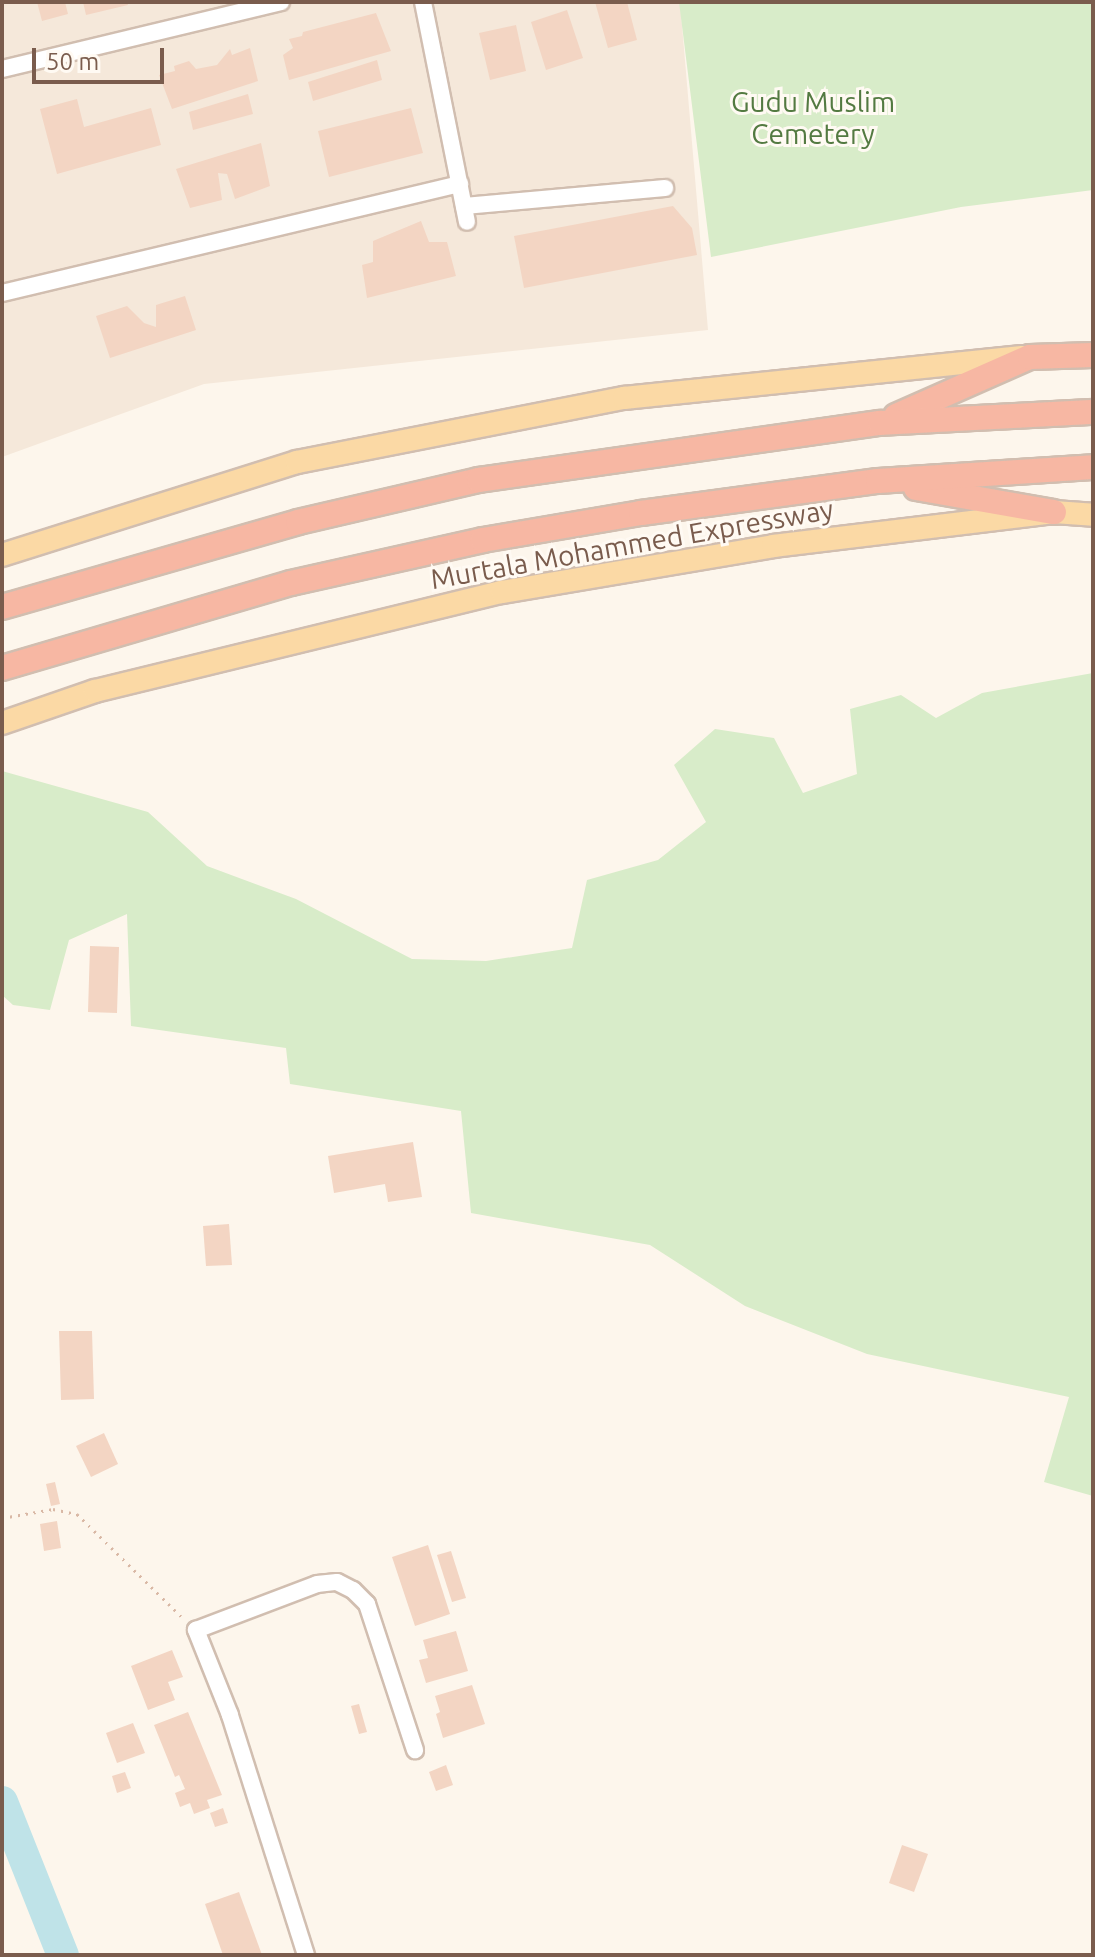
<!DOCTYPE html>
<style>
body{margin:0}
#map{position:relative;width:1095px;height:1957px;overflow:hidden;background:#fdf6ec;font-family:Ubuntu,sans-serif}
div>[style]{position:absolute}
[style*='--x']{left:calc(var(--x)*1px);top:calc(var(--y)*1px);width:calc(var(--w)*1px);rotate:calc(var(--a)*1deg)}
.residential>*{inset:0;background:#f5e8da}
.green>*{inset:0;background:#d8ecc9}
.river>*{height:32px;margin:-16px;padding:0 16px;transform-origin:16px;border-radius:16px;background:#bfe3e8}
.building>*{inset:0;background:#f3d5c3}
.path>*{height:3px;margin-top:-1.5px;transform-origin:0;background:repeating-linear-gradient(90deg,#d9b8a5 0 2px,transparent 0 8px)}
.roads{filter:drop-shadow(2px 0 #d1beb0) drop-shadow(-2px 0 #d1beb0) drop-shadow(0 2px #d1beb0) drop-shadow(0 -2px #d1beb0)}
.minor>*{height:16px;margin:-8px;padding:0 8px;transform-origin:8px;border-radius:8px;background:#fff}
.major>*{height:22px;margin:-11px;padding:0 11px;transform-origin:11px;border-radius:11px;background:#fbd9a5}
.highway>*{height:24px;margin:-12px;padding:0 12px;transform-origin:12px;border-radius:12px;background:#f7b7a3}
span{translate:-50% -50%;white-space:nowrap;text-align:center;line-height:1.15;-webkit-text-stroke:6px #fffaf3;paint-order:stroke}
.park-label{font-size:28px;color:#537a41}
.street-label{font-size:28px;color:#7a5c4d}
.frame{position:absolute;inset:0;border:4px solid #7a5c4d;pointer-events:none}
.scale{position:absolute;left:32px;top:48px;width:132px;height:36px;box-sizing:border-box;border:4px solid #7a5c4d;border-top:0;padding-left:10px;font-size:24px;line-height:28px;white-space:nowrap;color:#7a5c4d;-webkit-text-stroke:6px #fffaf3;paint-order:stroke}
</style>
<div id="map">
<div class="residential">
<i style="clip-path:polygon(2px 2px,680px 2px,708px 330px,204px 384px,2px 457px)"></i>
</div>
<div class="green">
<i style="clip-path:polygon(679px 2px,1093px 2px,1093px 190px,961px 207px,711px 257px)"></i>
<i style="clip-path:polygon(1093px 673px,1093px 1496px,1044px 1482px,1069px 1397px,867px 1354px,745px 1306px,650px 1245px,471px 1213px,461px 1111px,290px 1084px,286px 1048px,131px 1026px,127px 914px,69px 940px,50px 1010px,13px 1005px,2px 995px,2px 771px,148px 812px,207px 866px,296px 899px,412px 959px,486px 961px,572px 948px,587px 880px,658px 860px,706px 822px,674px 765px,715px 729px,774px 738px,803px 793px,857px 774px,850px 709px,901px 695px,936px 718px,982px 693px)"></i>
</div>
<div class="river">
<i style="--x:2;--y:1802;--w:165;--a:68.3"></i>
</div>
<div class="building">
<i style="clip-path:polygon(37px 2px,65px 2px,68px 14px,42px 21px)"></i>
<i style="clip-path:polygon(83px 2px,127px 2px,128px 5px,86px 15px)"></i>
<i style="clip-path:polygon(595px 2px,627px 2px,637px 40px,608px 48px)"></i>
<i style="clip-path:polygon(567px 10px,583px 58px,546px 70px,531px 22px)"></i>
<i style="clip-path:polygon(376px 13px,391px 51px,289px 80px,283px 55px,293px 48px,289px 39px,302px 36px,303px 32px)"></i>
<i style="clip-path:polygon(516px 25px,526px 71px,490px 80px,479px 33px)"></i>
<i style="clip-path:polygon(250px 48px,258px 81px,172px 109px,159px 75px,175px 71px,174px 66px,189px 61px,196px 69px,217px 65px,230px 49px,232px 55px)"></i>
<i style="clip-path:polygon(377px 60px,382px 80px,313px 101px,308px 82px)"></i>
<i style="clip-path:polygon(248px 94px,253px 114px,193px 130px,189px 112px)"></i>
<i style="clip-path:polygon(77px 99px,84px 127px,151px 108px,161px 145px,57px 174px,40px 109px)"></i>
<i style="clip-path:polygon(411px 108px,423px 153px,329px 177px,318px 131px)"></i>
<i style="clip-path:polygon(261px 143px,270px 186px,235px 199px,227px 174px,218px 173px,222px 200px,190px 208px,176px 169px)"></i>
<i style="clip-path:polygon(673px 206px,692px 228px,697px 255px,524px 288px,514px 236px)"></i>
<i style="clip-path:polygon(421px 221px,429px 242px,447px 242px,456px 276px,367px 298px,362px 265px,373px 262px,373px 241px)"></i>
<i style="clip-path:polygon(185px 296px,196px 330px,110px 358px,96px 316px,127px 306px,144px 323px,156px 327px,156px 305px)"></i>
<i style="clip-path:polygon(90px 946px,119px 947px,117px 1013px,88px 1012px)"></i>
<i style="clip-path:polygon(413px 1142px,422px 1197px,388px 1202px,385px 1184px,334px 1193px,328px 1156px)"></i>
<i style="clip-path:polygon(229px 1224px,232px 1265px,206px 1266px,203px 1226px)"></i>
<i style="clip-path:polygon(59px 1331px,92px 1331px,94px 1399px,61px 1400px)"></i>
<i style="clip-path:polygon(104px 1433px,118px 1464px,91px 1477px,76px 1446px)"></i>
<i style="clip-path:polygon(55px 1482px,60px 1504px,51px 1506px,46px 1484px)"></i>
<i style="clip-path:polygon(57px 1521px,61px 1548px,44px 1551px,40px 1524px)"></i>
<i style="clip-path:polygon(428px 1545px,450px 1614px,415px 1626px,392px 1557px)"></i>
<i style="clip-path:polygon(451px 1551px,466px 1598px,452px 1602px,437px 1555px)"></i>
<i style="clip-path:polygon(456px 1631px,468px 1671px,426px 1683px,419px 1660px,428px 1658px,423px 1640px)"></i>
<i style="clip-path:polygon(172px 1650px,183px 1677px,168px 1682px,175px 1700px,148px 1710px,131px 1666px)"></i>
<i style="clip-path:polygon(472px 1685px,485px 1724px,443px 1738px,436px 1714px,440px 1712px,435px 1696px)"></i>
<i style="clip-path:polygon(359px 1704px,367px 1732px,359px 1734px,351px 1706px)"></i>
<i style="clip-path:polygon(188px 1712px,222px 1795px,207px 1800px,210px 1808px,194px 1814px,190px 1803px,180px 1807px,175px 1793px,185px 1789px,179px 1775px,175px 1777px,154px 1725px)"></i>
<i style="clip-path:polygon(133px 1723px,145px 1753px,117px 1763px,106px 1733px)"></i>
<i style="clip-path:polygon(446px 1765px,453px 1785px,436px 1791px,429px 1772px)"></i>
<i style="clip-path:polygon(125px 1772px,131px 1788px,117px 1793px,112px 1776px)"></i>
<i style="clip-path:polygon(223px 1808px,228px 1823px,215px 1827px,210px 1813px)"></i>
<i style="clip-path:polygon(902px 1845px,928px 1854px,914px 1892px,889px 1883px)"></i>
<i style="clip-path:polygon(239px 1892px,262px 1955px,223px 1955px,205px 1904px)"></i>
</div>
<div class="path">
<i style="--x:2;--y:1518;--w:52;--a:-10"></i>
<i style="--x:53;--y:1509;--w:25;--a:12"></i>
<i style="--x:77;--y:1514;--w:148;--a:44.5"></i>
</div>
<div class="roads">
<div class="minor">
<i style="--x:423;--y:2;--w:224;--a:78.7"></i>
<i style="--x:2;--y:69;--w:287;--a:-13.5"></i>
<i style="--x:464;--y:206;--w:202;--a:-5.1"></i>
<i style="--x:2;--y:293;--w:471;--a:-13.4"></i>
<i style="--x:306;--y:1955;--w:252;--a:-107.6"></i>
<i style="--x:230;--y:1715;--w:92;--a:-111.8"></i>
<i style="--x:196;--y:1630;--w:129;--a:-20.8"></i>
<i style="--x:317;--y:1584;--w:20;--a:-6"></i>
<i style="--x:337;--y:1582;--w:18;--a:27"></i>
<i style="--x:353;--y:1590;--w:20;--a:45"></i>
<i style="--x:367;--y:1604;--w:154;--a:71.8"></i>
</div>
<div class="major">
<i style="--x:2;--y:555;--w:309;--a:-17.5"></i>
<i style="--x:297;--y:462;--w:333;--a:-11.1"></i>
<i style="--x:624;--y:398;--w:400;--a:-5.9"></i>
<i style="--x:2;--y:723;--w:98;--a:-19"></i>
<i style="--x:95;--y:691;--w:419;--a:-13.7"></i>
<i style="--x:502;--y:592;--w:275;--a:-9.6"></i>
<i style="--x:773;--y:546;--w:283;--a:-6.9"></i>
<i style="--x:1054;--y:512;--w:39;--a:4"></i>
</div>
<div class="highway">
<i style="--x:896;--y:416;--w:146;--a:-23.8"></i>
<i style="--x:1030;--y:357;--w:63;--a:-1.8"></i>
<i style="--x:916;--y:488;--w:140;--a:9.9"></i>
<i style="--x:2;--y:607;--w:308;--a:-16"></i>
<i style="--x:298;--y:522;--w:186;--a:-13.1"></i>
<i style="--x:479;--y:480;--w:405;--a:-8.1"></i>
<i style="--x:880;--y:423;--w:213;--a:-3"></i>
<i style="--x:2;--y:668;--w:301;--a:-16.4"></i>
<i style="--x:291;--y:583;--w:197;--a:-12.6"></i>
<i style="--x:483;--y:540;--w:160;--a:-9.7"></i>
<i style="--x:641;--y:513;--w:239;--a:-7.7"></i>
<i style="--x:878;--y:481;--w:215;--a:-3.7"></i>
</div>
</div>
<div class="park-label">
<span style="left:813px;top:118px">Gudu Muslim<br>Cemetery</span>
</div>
<div class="street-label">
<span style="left:632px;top:544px;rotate:-10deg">Murtala Mohammed Expressway</span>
</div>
<div class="frame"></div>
<div class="scale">50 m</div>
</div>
